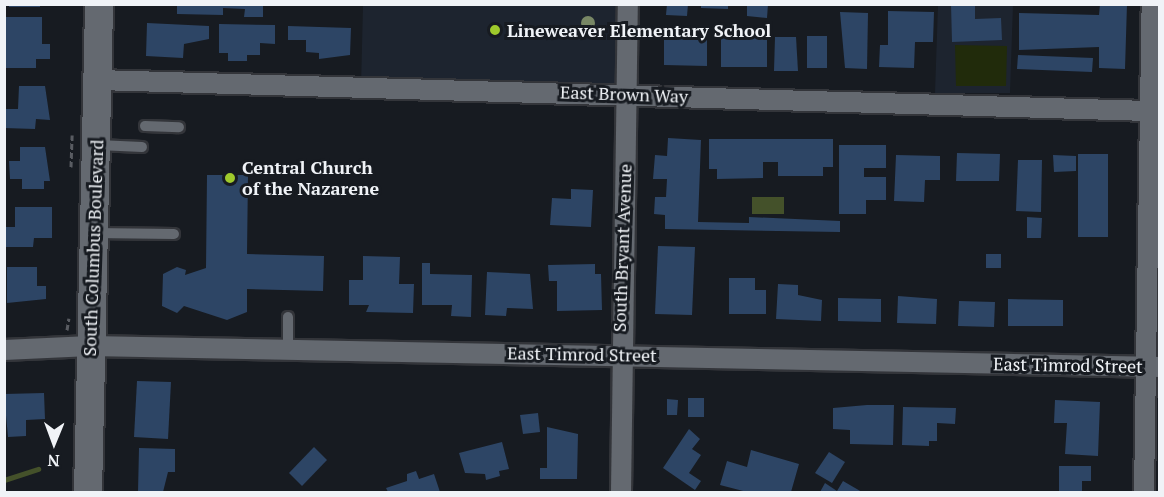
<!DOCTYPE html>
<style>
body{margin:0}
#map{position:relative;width:1164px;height:497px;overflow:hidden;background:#171b21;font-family:"PT Serif",serif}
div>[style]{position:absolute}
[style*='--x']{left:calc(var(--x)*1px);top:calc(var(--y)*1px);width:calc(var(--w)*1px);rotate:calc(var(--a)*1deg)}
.built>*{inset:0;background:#1d242f}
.green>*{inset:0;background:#212b0b}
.water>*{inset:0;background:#44512a}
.stream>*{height:5px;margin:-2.5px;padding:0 2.5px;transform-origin:2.5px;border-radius:2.5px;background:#44512a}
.building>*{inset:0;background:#2d4565}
.path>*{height:3px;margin-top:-1.5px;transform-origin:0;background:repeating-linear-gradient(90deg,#595c62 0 6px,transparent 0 9px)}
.roads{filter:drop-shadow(2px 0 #33353a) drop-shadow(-2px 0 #33353a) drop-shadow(0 2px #33353a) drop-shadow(0 -2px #33353a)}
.lane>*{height:10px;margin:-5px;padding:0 5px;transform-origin:5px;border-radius:5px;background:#646970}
.street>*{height:20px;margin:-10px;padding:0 10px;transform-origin:10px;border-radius:10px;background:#646970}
.secondary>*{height:28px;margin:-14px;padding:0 14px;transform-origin:14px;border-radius:14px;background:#646970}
.trees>*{width:14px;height:14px;margin:-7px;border-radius:50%;background:#788765}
.dots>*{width:16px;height:16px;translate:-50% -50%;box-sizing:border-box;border:3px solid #171b21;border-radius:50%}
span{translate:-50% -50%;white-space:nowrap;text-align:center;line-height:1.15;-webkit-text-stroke:6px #171b21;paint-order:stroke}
.poi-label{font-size:18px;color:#f0f3f7;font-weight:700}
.left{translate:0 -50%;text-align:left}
.street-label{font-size:18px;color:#f0f3f7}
.frame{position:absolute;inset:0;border:6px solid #f0f3f7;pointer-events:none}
.north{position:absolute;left:24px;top:413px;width:60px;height:60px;-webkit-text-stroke:4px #171b21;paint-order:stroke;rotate:181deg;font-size:16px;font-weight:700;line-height:24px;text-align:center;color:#f0f3f7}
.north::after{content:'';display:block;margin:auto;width:21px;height:27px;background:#f0f3f7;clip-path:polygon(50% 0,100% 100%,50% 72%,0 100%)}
</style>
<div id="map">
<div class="built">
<i style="clip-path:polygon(363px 5px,628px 5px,626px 94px,361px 87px)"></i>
<i style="clip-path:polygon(938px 5px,1013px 5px,1010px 93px,935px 93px)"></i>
</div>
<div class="green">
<i style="clip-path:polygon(955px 45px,1007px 46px,1006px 86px,956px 86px)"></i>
</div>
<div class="water">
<i style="clip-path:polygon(752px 197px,784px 197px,784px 214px,752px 214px)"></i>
</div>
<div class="stream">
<i style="--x:4;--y:480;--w:36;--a:-18"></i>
</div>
<div class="building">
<i style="clip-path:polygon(9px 4px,40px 4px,40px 7px,9px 7px)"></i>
<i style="clip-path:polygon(177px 4px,263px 4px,263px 17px,244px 17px,245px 9px,223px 8px,223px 15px,177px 14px)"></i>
<i style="clip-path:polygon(667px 4px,688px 4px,687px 16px,666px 15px)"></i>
<i style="clip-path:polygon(701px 4px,728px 4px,728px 9px,701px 8px)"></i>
<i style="clip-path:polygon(747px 4px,768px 4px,767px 18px,747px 16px)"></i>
<i style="clip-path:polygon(951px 4px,975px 4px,975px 19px,1001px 18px,1002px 40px,952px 42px)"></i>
<i style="clip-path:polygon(1100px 4px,1127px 4px,1125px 69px,1099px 68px,1099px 47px,1019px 50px,1019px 13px,1099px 15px)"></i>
<i style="clip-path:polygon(888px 11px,934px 12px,933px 42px,915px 42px,914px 68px,879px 67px,880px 45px,888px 45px)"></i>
<i style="clip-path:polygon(840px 12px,868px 13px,867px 69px,845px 68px)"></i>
<i style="clip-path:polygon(4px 17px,42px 17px,42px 44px,50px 44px,50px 59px,36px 59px,36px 68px,4px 68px)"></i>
<i style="clip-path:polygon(147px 23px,209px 26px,209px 39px,184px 44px,183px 58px,146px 56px)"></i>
<i style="clip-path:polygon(219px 24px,275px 25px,275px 44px,260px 43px,260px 55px,247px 55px,247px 61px,228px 61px,228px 53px,219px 53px)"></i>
<i style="clip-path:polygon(288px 26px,351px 28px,350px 55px,319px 59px,319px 53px,306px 52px,306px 40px,288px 40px)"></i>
<i style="clip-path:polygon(807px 36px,827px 36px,827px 68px,807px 68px)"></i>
<i style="clip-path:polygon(664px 37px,707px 40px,707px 66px,664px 65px)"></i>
<i style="clip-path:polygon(721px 37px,767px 37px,767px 67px,721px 67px)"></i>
<i style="clip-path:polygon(775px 37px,796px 37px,798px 71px,774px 71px)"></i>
<i style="clip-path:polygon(1018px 55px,1093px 58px,1092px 72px,1017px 69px)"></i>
<i style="clip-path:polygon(19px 86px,45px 86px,50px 120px,36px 119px,35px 129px,4px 128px,4px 109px,18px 109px)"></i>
<i style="clip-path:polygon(668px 138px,701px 140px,698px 222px,749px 223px,749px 217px,840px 221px,840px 232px,665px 229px,665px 215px,654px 214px,655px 197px,666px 197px,667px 179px,653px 179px,655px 155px,667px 156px)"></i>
<i style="clip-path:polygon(709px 139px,833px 139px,833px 167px,823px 167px,823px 176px,778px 176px,778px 162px,763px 162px,763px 178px,717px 179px,717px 169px,709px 169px)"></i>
<i style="clip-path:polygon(839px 145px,886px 145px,886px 168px,864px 168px,864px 177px,886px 177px,886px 200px,866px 200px,866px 214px,839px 214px)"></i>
<i style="clip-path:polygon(20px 147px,45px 147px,50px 181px,44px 181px,44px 189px,22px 189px,22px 179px,10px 179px,9px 161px,20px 161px)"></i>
<i style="clip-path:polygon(957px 153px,1000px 154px,999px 181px,956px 181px)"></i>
<i style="clip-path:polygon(1078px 154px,1108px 154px,1108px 237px,1078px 237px)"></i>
<i style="clip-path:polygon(896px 155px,940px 156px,940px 180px,925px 180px,924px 202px,894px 201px)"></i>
<i style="clip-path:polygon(1053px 155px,1076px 156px,1076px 171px,1054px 172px)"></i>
<i style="clip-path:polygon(1018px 160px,1042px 160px,1041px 212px,1016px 211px)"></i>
<i style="clip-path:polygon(207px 175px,248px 175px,247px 254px,324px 256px,323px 291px,247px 289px,247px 312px,227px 320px,184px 306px,177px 313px,162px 306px,163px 274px,177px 267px,186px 270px,185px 275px,206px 268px)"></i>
<i style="clip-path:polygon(571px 189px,593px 190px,591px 227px,550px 225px,552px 198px,571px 199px)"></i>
<i style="clip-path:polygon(15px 207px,52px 207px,52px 238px,34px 238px,33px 247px,4px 247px,4px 227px,15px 227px)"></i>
<i style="clip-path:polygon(1027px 217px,1042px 218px,1041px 238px,1027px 238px)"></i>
<i style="clip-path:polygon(658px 246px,695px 247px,692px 315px,655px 314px)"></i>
<i style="clip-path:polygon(986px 254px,1001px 254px,1001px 268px,986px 268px)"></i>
<i style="clip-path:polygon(363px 256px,400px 257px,399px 284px,414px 284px,413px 313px,366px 312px,369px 305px,349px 305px,349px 280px,363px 280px)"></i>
<i style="clip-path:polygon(422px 263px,430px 263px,430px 274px,472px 275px,471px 317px,451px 316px,452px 305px,422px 305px)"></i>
<i style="clip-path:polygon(595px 264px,595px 274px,601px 274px,602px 310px,557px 311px,557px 281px,549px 281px,548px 265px)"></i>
<i style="clip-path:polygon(7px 267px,37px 267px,37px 286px,46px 286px,46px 299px,7px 303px)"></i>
<i style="clip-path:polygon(487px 272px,530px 274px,533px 309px,507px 308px,506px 316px,485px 315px)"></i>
<i style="clip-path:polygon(729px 278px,755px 278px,755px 290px,766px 290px,766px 314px,729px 314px)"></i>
<i style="clip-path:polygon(778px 284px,798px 285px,798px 295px,822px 300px,821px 321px,776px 319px)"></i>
<i style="clip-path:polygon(898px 296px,937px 299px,936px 324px,897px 323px)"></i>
<i style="clip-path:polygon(838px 298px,881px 299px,881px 322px,838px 321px)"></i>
<i style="clip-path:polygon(1008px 299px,1063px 300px,1063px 326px,1008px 326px)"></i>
<i style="clip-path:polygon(959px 301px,995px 302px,994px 327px,958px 326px)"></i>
<i style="clip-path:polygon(137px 381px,171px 382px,168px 439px,134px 437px)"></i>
<i style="clip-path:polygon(44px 393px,45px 419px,26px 420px,26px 436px,8px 437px,4px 394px)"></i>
<i style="clip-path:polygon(688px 398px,704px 398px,704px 417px,688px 417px)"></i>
<i style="clip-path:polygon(667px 399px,678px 400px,677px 415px,667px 415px)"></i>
<i style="clip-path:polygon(1055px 400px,1100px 402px,1098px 456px,1065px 454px,1067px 423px,1054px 423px)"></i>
<i style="clip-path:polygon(867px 405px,894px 405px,893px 445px,850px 444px,850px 430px,833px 429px,833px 408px)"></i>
<i style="clip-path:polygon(903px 407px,956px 408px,955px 424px,937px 423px,937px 441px,929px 441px,929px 446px,902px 445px)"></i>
<i style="clip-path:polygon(538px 413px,540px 432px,523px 434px,520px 415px)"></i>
<i style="clip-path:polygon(547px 427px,578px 434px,577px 479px,540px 479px,540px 468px,547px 468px)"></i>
<i style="clip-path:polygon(689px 429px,700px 439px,692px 449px,701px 455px,689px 473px,701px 481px,695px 490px,663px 468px)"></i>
<i style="clip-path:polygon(502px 442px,509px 469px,499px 471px,500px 476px,486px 480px,485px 474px,465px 473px,459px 453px)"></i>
<i style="clip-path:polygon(314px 447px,327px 460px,302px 486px,289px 473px)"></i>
<i style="clip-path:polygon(139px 448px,175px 449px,175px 472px,168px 472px,163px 492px,138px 492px)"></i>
<i style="clip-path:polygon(751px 450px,799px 464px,791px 492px,747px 492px,720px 485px,727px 461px,747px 467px)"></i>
<i style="clip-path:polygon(829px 452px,845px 462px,832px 483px,815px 473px)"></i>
<i style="clip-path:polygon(1059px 466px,1091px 466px,1091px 481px,1082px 481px,1082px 492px,1059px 492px)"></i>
<i style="clip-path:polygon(416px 471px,419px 479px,434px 474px,440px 492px,388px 492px,386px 488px,407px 481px,407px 474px)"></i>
<i style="clip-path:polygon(843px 481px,862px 492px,820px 492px,825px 483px,837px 491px)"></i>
</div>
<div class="path">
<i style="--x:71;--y:167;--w:32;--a:-88"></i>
<i style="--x:67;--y:330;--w:12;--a:-81"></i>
</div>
<div class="roads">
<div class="lane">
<i style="--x:145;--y:126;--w:34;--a:2"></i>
<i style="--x:98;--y:145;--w:44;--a:2.6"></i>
<i style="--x:94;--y:233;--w:80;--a:0.7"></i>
<i style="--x:288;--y:349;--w:32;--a:-90"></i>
</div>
<div class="street">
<i style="--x:98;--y:80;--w:1052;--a:1.69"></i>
<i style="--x:4;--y:350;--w:86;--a:-2.7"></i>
<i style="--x:90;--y:346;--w:1070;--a:1.12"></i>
<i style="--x:621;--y:492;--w:488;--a:-89.2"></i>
<i style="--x:1144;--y:492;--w:488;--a:-89.1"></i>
</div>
<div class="secondary">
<i style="--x:88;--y:492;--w:488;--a:-88.7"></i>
</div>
</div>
<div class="trees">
<i style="left:588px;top:23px"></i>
</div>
<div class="dots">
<i style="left:495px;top:30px;background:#9fca2c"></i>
<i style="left:230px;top:178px;background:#9fca2c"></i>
</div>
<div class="poi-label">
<span class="left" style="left:507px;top:30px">Lineweaver Elementary School</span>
<span class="left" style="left:242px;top:178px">Central Church<br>of the Nazarene</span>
</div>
<div class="street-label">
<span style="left:624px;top:94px;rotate:2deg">East Brown Way</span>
<span style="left:93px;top:248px;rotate:-88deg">South Columbus Boulevard</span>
<span style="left:622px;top:248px;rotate:-88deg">South Bryant Avenue</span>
<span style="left:582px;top:354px;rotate:1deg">East Timrod Street</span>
<span style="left:1068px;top:365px;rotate:1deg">East Timrod Street</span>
</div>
<div class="frame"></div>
<div class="north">N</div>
</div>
